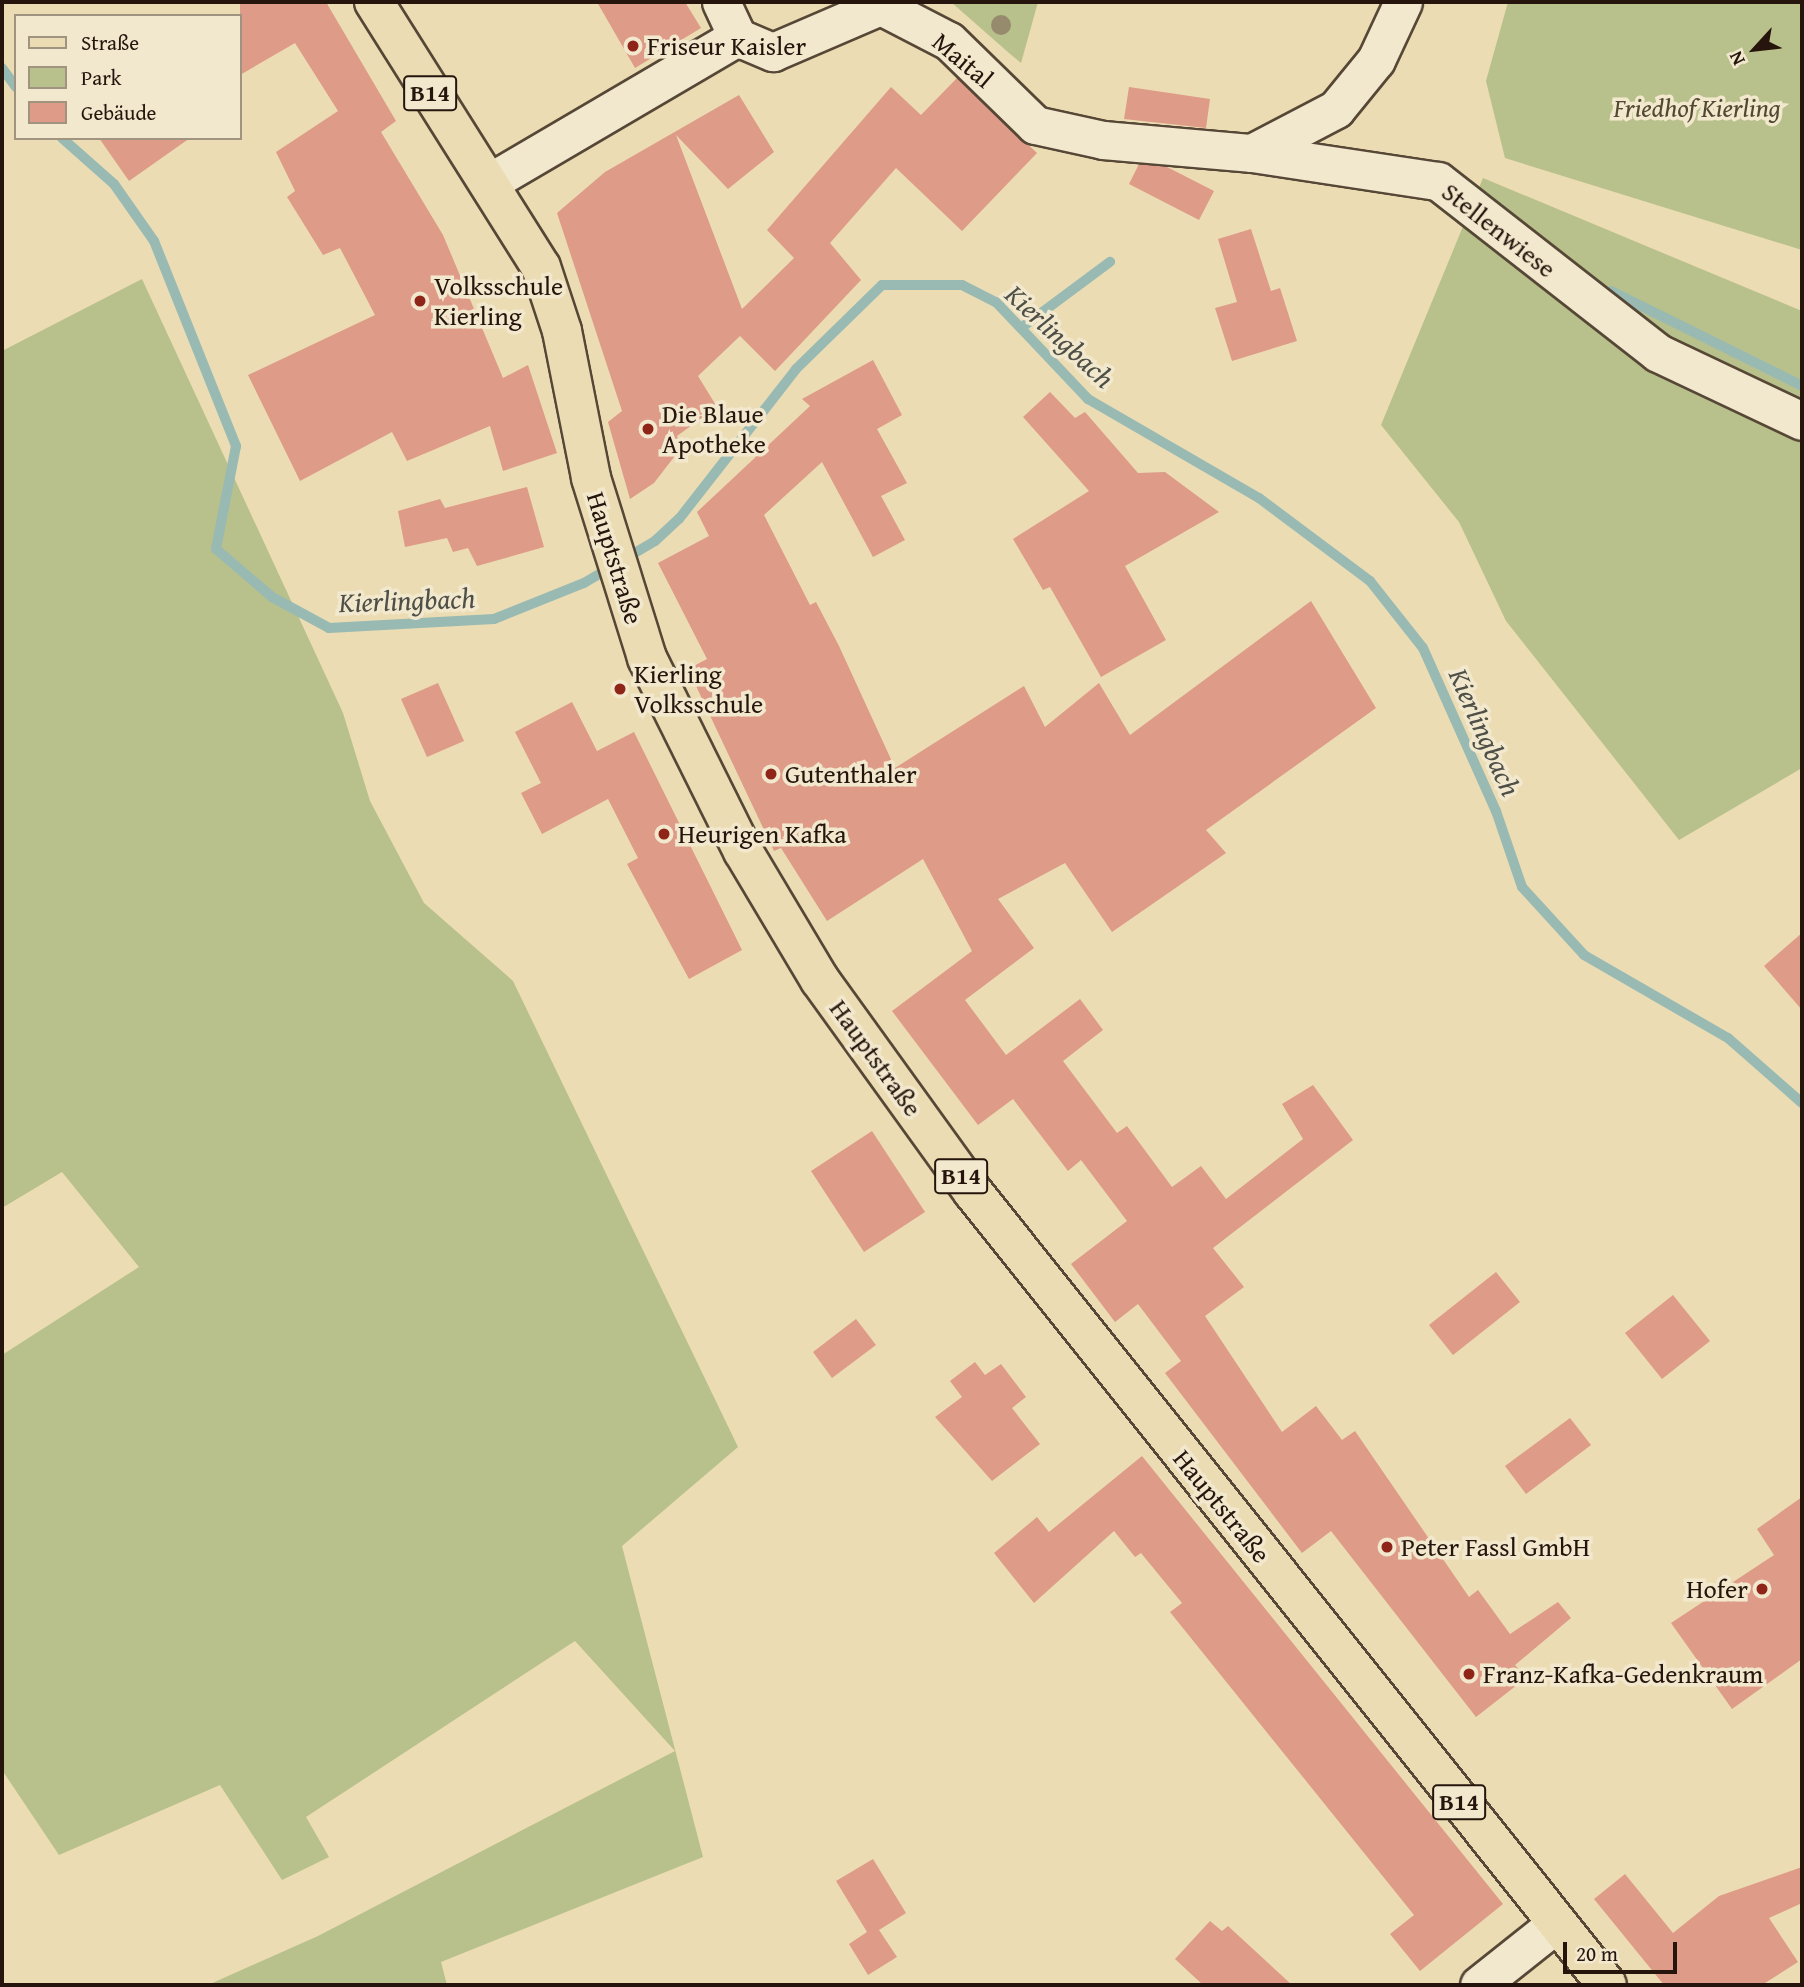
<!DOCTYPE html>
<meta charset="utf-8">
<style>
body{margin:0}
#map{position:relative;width:1804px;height:1987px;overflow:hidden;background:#ebdcb3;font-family:"Gentium Book Plus",serif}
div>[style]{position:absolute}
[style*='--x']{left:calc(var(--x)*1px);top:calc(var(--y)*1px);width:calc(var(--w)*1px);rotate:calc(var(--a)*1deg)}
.green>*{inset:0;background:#b8c08b}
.stream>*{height:10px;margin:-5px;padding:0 5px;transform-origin:5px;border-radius:5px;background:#99bab3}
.building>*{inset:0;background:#de9b87}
.roads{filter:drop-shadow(2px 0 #564736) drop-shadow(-2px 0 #564736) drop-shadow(0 2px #564736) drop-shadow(0 -2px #564736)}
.minor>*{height:37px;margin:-18.5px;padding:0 18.5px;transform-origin:18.5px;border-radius:18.5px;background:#f2e8ce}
.primary>*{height:38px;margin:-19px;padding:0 19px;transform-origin:19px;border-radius:19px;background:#ebdcb3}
.trees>*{width:20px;height:20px;margin:-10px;border-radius:50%;background:#968b6c}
.dots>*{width:19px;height:19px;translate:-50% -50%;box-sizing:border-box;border:4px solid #f2e8ce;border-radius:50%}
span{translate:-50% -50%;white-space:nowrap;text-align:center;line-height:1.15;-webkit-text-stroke:7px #f2e8ce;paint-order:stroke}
.shield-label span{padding:2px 5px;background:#f2e8ce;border:2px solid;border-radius:5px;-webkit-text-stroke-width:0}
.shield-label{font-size:24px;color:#25150c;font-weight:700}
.poi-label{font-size:26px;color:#25150c}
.left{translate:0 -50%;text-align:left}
.right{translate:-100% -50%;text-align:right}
.street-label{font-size:26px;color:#25150c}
.park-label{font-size:26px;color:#514832;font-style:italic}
.water-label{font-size:28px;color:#4e4f46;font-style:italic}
.frame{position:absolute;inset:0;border:4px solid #25150c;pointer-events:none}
.legend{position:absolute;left:14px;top:14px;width:228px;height:126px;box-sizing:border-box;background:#f2e8ce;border:2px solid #a09480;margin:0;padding:9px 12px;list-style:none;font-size:21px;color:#25150c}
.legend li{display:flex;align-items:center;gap:14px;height:35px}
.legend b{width:35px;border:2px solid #a09480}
.north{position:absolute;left:1720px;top:14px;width:70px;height:70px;-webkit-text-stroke:5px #f2e8ce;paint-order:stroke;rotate:243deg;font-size:19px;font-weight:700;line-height:28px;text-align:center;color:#25150c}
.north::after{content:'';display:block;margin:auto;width:24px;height:32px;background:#25150c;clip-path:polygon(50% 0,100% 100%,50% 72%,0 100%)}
.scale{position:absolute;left:1563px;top:1942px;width:114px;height:32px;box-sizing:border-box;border:4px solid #25150c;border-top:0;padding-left:9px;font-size:21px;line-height:24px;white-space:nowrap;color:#25150c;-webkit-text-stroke:5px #f2e8ce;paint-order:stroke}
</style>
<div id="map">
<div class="green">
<i style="clip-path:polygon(951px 2px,1038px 2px,1021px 63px,1009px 53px)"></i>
<i style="clip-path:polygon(1508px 2px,1802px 2px,1802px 250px,1505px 158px,1486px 81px)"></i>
<i style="clip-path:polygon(1483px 178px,1802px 311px,1802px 768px,1679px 840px,1506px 621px,1459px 522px,1381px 425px)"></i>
<i style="clip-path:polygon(142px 279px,343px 713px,370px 801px,424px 903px,513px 981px,738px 1447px,622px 1546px,703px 1857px,441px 1962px,447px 1985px,208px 1985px,318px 1936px,675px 1751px,575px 1641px,306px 1817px,329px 1857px,282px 1880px,220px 1785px,59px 1855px,2px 1770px,2px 1355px,139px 1267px,62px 1172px,2px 1208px,2px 351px)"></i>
</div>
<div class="stream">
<i style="--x:2;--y:68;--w:24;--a:54"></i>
<i style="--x:62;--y:138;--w:69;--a:41.5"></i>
<i style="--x:114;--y:184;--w:70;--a:54.9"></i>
<i style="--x:154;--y:241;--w:221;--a:68.2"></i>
<i style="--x:236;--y:446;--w:105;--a:101"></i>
<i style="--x:216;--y:549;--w:74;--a:40.6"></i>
<i style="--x:272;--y:597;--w:65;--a:28.5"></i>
<i style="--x:329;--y:628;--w:165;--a:-3.1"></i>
<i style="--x:494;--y:619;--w:97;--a:-21.8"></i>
<i style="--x:584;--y:583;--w:82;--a:-30.6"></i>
<i style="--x:655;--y:541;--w:33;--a:-43"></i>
<i style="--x:679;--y:519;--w:190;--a:-52"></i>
<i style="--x:796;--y:369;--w:120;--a:-44.3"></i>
<i style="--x:882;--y:285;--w:80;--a:0"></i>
<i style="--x:962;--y:285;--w:38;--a:27"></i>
<i style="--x:996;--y:302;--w:134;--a:46.5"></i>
<i style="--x:1088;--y:399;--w:198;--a:30.1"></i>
<i style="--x:1259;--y:498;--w:139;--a:36.8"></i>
<i style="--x:1370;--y:581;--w:85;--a:51.7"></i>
<i style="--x:1423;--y:648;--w:179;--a:65.9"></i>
<i style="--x:1496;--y:811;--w:80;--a:71.1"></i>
<i style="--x:1522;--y:887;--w:92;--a:47.6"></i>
<i style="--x:1584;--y:955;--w:166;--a:30"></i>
<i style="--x:1728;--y:1038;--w:98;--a:41.3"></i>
<i style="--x:1611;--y:291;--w:213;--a:26.4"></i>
<i style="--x:1021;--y:328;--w:111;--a:-36.6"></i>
</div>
<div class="building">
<i style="clip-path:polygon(240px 2px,326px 2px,396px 121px,381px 132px,443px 235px,503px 378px,528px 365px,557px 453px,503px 471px,490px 426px,407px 461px,392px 432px,300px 481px,248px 375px,375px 315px,340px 248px,323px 255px,287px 197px,295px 191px,276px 152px,338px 111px,295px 43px,240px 75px)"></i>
<i style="clip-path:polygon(597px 2px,685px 2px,701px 28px,635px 68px)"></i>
<i style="clip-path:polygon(957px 78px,1037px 153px,962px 231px,896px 168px,830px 243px,861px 280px,775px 371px,740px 336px,698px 376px,717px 407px,677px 436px,681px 448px,654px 483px,630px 499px,608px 422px,622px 411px,557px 213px,605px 172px,739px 95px,774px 152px,728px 189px,676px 135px,742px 309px,794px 258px,767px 230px,891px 87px,921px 115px)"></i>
<i style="clip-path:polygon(1129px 87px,1210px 99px,1206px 128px,1124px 119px)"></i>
<i style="clip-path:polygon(99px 138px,190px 138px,129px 181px)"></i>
<i style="clip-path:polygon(1139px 164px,1167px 167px,1214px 191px,1199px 220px,1129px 184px)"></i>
<i style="clip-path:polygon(1251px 229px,1271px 291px,1280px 288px,1297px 341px,1232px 361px,1215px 308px,1237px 302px,1218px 239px)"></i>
<i style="clip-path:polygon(873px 360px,902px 415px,877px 429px,907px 483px,881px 496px,905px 540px,873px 557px,822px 462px,764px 515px,810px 605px,816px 602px,839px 646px,895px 768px,1024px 686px,1045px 727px,1099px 683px,1130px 735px,1311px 601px,1376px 708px,1206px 830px,1226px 853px,1112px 932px,1065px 863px,998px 899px,1034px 948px,965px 1000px,1006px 1055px,1080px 999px,1103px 1030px,1063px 1061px,1117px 1133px,1127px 1126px,1172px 1187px,1201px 1166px,1226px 1199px,1303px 1139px,1282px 1104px,1313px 1085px,1353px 1140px,1213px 1248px,1244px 1287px,1205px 1316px,1282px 1432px,1316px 1406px,1342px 1440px,1355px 1431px,1469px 1597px,1478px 1590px,1510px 1634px,1558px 1602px,1571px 1618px,1515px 1665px,1526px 1678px,1476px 1717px,1331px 1531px,1302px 1553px,1165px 1373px,1181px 1361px,1138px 1304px,1115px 1322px,1071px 1264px,1127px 1221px,1081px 1160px,1068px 1171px,1013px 1099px,978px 1125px,892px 1011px,972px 951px,923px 859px,827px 921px,781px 848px,774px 851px,688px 669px,707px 659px,658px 563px,709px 536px,697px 512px,810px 406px,802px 399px)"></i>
<i style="clip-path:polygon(1050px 392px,1075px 418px,1085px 412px,1138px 473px,1165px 472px,1219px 512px,1125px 566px,1166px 640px,1101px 677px,1050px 587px,1043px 590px,1013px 539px,1089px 491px,1023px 417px)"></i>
<i style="clip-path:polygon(527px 487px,544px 547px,477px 566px,468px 548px,453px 552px,447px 538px,405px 547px,398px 511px,440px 499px,445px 508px)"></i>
<i style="clip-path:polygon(438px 683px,464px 741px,427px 757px,401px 699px)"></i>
<i style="clip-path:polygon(572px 702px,597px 751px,634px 732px,742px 950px,689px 979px,627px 864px,638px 858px,608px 799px,542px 834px,521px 793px,541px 783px,515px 732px)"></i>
<i style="clip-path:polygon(1802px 933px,1802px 1010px,1764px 966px)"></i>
<i style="clip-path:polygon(872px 1131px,925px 1212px,864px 1252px,811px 1171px)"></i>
<i style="clip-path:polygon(1496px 1272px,1520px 1302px,1453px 1355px,1429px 1325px)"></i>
<i style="clip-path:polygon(1673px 1295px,1710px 1341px,1662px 1379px,1625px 1333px)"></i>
<i style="clip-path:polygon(856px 1319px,876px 1345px,832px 1378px,813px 1352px)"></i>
<i style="clip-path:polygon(975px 1362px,985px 1375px,1001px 1364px,1026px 1397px,1012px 1408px,1040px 1444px,992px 1481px,935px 1417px,962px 1397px,950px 1381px)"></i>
<i style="clip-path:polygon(1570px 1418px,1591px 1445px,1526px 1494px,1505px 1466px)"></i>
<i style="clip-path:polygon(1142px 1456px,1503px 1904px,1420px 1971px,1390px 1934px,1414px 1915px,1170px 1612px,1182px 1603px,1141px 1553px,1135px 1557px,1114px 1531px,1034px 1603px,994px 1553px,1037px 1517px,1049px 1532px)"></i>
<i style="clip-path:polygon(1802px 1497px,1802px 1659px,1732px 1709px,1671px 1623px,1774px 1555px,1757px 1529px)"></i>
<i style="clip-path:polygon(873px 1859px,906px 1913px,879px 1930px,897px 1957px,868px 1975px,849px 1944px,867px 1932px,836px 1881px)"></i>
<i style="clip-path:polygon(1802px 1867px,1802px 1903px,1769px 1918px,1798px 1962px,1762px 1985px,1664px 1985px,1594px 1899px,1625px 1874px,1673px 1933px,1719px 1896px)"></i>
<i style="clip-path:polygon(1210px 1921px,1222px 1931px,1228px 1926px,1292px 1985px,1203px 1985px,1175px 1959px)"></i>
</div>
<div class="roads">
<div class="minor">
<i style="--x:721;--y:2;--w:38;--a:65"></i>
<i style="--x:883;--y:7;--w:74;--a:27.3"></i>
<i style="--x:949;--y:41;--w:120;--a:44.3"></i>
<i style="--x:1035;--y:125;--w:70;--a:12.4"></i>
<i style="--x:1103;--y:140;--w:150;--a:5"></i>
<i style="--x:1252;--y:153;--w:188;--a:8.6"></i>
<i style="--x:1438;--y:181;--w:279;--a:38"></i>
<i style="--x:1658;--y:353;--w:159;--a:25.3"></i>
<i style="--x:737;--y:37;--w:39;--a:23"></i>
<i style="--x:773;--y:52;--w:126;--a:-23.3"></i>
<i style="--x:1252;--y:153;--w:95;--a:-27.6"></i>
<i style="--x:1336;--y:109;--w:63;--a:-50.8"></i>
<i style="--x:1376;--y:60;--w:64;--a:-65"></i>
<i style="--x:490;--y:182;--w:286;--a:-30.4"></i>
<i style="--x:1479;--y:1985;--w:100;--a:-38.5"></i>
</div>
<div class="primary">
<i style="--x:374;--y:2;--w:313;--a:57.8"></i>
<i style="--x:541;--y:267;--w:67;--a:71.8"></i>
<i style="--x:562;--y:331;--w:150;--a:78.8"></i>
<i style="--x:591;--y:478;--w:189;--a:72.7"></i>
<i style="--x:647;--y:658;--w:216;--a:63.6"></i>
<i style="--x:743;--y:851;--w:150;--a:59.2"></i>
<i style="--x:820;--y:980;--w:261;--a:54.2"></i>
<i style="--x:973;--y:1192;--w:1015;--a:51.36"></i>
</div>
</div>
<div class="trees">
<i style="left:1001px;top:25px"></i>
</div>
<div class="dots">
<i style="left:633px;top:46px;background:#8f2418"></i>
<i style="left:420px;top:301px;background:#8f2418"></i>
<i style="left:648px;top:429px;background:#8f2418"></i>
<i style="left:620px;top:689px;background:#8f2418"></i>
<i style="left:771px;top:774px;background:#8f2418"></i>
<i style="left:664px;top:834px;background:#8f2418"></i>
<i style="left:1387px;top:1547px;background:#8f2418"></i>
<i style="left:1762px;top:1589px;background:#8f2418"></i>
<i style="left:1469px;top:1674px;background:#8f2418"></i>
</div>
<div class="shield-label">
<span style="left:430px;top:93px">B14</span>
<span style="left:961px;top:1176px">B14</span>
<span style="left:1459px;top:1802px">B14</span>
</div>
<div class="poi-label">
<span class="left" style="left:647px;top:46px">Friseur Kaisler</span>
<span class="left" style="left:434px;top:301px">Volksschule<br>Kierling</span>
<span class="left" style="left:662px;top:429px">Die Blaue<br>Apotheke</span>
<span class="left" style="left:634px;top:689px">Kierling<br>Volksschule</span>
<span class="left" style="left:785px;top:774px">Gutenthaler</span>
<span class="left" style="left:678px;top:834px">Heurigen Kafka</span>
<span class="left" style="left:1401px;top:1547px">Peter Fassl GmbH</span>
<span class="right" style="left:1748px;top:1589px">Hofer</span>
<span class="left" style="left:1483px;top:1674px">Franz-Kafka-Gedenkraum</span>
</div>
<div class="street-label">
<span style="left:963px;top:60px;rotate:40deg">Maital</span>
<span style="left:1499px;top:230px;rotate:38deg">Stellenwiese</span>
<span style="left:615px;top:558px;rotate:73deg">Hauptstraße</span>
<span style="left:876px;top:1058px;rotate:54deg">Hauptstraße</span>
<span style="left:1222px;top:1506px;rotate:51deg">Hauptstraße</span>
</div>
<div class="park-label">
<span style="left:1697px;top:108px">Friedhof Kierling</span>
</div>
<div class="water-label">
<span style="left:1060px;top:336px;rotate:43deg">Kierlingbach</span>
<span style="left:407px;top:600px;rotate:-2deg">Kierlingbach</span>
<span style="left:1485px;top:732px;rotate:66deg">Kierlingbach</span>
</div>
<div class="frame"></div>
<ul class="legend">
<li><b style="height:9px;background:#ebdcb3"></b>Straße</li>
<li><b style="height:19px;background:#b8c08b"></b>Park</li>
<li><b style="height:19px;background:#de9b87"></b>Gebäude</li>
</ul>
<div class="north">N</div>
<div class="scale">20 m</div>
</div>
